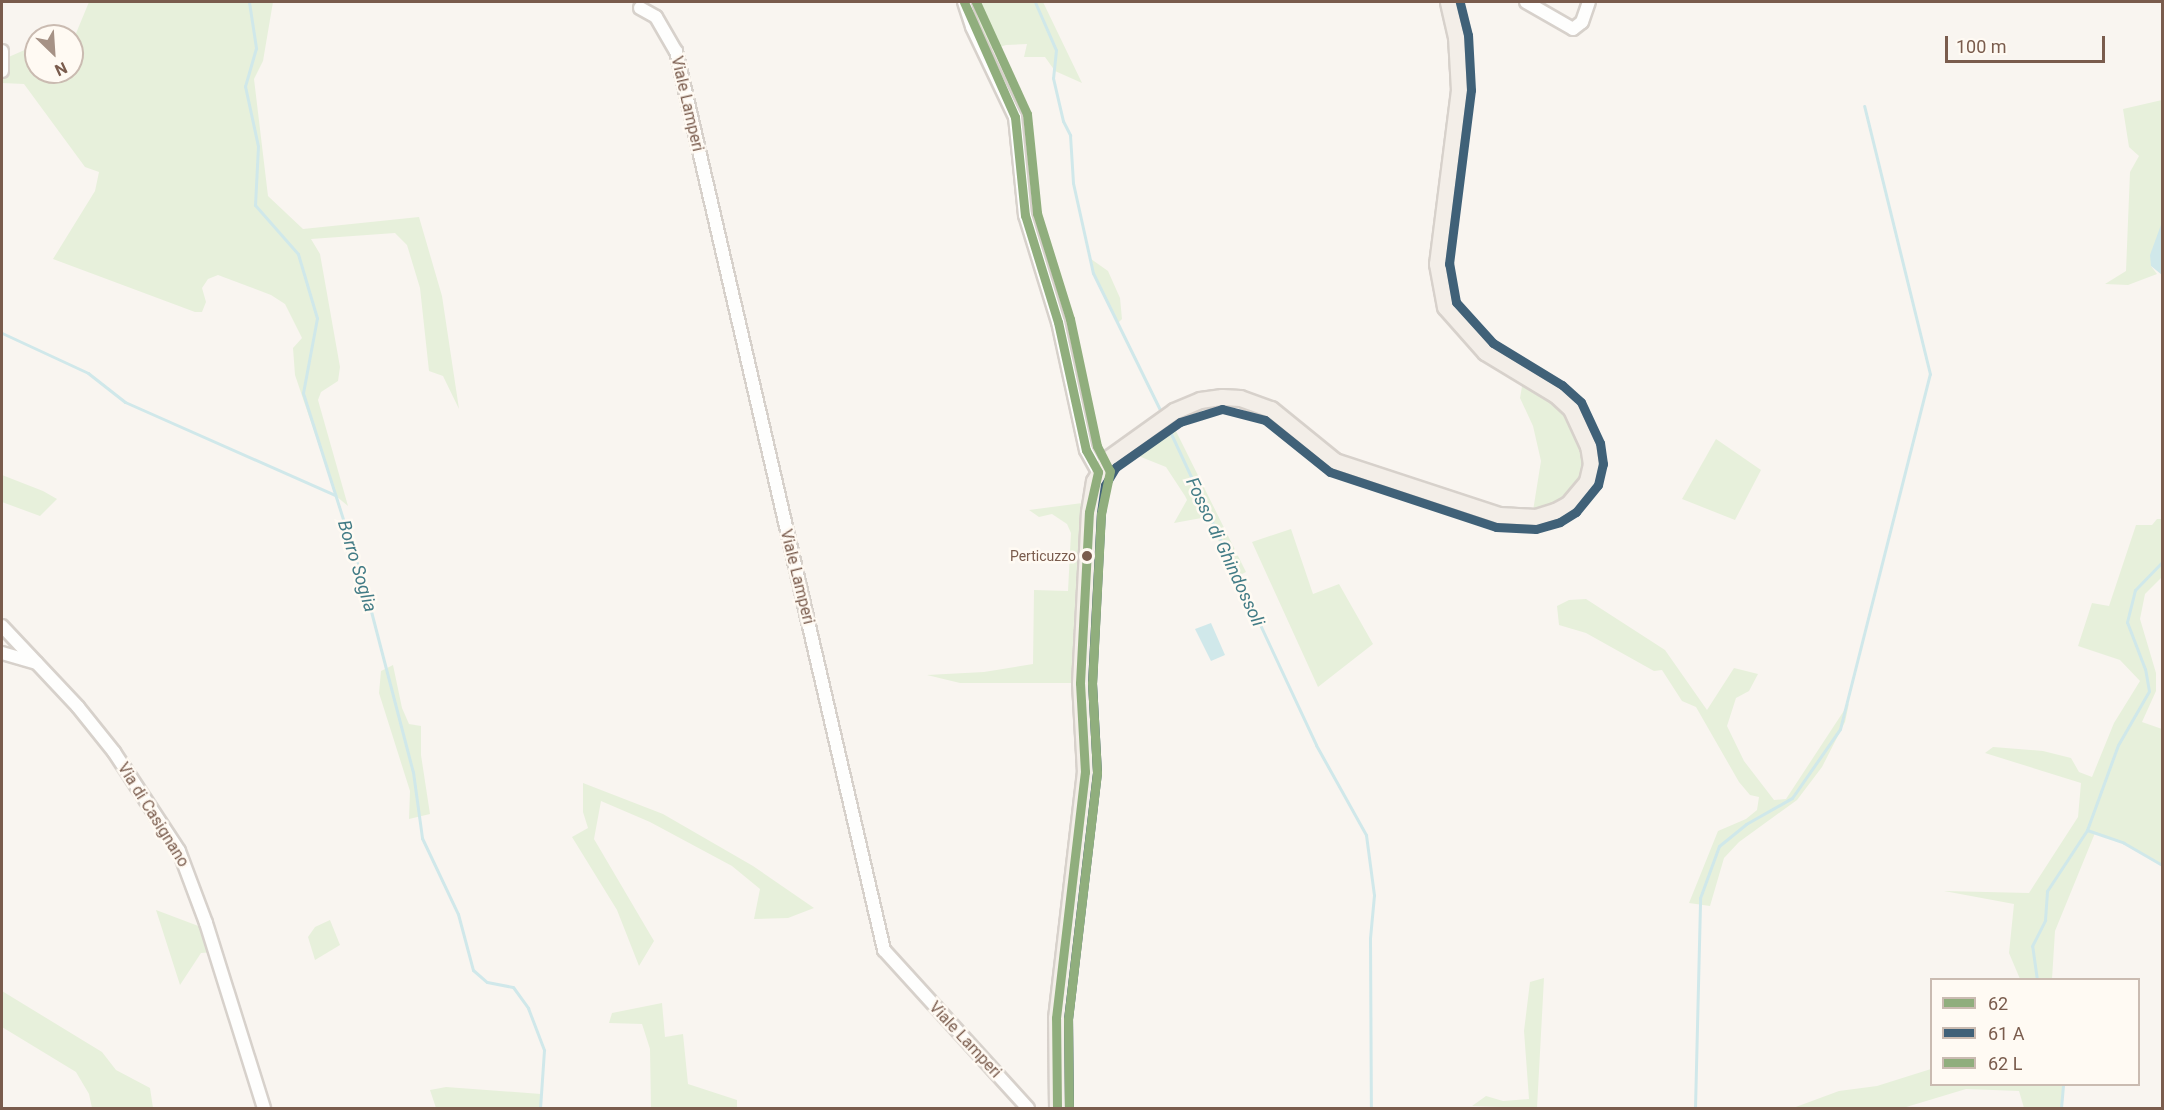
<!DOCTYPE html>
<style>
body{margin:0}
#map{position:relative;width:2164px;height:1110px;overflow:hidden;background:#f9f5f0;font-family:Roboto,sans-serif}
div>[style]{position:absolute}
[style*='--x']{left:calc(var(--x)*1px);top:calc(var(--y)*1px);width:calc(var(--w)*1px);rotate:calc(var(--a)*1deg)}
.green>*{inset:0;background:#e7f0db}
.water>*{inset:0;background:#d0e8ea}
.stream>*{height:3px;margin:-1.5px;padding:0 1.5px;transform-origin:1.5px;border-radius:1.5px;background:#d0e8ea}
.roads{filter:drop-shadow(2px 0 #d7d1cb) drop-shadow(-2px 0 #d7d1cb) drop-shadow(0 2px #d7d1cb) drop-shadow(0 -2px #d7d1cb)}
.minor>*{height:12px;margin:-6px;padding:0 6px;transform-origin:6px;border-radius:6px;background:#fefefd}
.major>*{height:15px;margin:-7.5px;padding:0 7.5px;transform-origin:7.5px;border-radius:7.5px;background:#f3eee8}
.bus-1>*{height:9px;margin:-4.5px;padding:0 4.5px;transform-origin:4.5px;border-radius:4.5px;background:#90ae7d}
.bus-2>*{height:9px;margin:-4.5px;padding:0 4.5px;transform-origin:4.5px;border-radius:4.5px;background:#406178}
.bus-3>*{height:9px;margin:-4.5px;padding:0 4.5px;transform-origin:4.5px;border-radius:4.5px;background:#90ae7d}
.dots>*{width:16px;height:16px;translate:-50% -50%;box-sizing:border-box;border:3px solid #fffaf3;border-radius:50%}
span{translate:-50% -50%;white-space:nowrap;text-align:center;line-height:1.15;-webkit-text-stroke:5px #fffaf3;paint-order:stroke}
.bus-label{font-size:14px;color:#7a5c4d}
.right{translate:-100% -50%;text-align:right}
.street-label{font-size:16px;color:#7a5c4d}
.water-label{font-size:18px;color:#437c86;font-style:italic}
.frame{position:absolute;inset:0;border:3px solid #7a5c4d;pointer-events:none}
.legend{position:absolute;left:1930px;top:978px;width:210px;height:108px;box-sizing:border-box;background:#fffaf3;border:2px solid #cabbb1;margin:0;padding:8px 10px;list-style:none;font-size:18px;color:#7a5c4d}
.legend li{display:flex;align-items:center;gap:12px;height:30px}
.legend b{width:30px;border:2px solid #cabbb1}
.north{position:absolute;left:24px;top:24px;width:60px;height:60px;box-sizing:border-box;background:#fffaf3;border:2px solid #cabbb1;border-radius:50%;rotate:155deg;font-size:16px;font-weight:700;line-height:24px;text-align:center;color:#7a5c4d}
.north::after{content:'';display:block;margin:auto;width:21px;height:27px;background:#a69286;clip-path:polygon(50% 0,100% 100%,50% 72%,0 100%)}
.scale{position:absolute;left:1945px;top:36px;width:160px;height:27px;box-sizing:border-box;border:3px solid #7a5c4d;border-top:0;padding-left:8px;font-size:18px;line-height:21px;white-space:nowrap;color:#7a5c4d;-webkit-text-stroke:4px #fffaf3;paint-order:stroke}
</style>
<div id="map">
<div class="green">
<i style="clip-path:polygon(89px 2px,273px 2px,263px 61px,254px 79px,268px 196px,303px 229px,419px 217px,442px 296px,459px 409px,443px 376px,429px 371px,420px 288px,407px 245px,395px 233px,311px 239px,320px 254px,340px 367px,338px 381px,321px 392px,318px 400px,348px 506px,336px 496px,295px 375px,293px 348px,302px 338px,285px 304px,271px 295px,218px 275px,208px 279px,202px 288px,206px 302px,202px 312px,195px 312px,53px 259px,95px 191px,99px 172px,85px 167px,24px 84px,2px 83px,2px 71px,4px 59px,36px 45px,36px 72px,72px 72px,72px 43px)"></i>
<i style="clip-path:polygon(964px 2px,1043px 2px,1082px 83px,1055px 71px,1045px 57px,1024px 57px,1027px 44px,1006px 45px,984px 52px)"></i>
<i style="clip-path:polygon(2162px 100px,2162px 222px,2151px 266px,2157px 274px,2128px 285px,2105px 284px,2126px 271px,2130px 172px,2139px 156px,2129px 147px,2123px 109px)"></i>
<i style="clip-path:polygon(1091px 259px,1108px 271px,1120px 298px,1122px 319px,1118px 323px,1093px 273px)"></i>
<i style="clip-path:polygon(1524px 375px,1556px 395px,1588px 446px,1580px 491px,1532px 517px,1541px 461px,1533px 426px,1520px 398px)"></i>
<i style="clip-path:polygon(1168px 415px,1246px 572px,1236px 577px,1207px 517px,1174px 523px,1187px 500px,1185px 496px,1166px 467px,1136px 455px,1130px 441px)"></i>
<i style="clip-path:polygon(1716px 439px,1761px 470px,1735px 520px,1682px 499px)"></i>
<i style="clip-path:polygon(2px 475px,43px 491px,57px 499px,40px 516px,2px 502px)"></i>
<i style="clip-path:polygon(1090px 502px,1080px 683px,960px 683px,927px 675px,984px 672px,1033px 664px,1034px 590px,1068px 591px,1071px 533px,1067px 524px,1052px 514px,1039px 517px,1029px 510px)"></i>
<i style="clip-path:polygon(2157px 519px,2162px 519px,2162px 577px,2145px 594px,2140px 619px,2156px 673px,2156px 691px,2142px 722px,2162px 729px,2162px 865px,2124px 843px,2095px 833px,2055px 931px,2052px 979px,2020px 979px,2009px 953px,2014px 904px,1944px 891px,2029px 893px,2078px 817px,2081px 783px,1985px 753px,1993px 747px,2043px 751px,2071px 758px,2079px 772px,2092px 777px,2114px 723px,2140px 681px,2120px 660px,2078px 646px,2092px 603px,2109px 606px,2136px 525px,2152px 525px)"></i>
<i style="clip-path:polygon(1291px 529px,1313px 594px,1339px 584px,1373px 644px,1318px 687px,1252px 542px)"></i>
<i style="clip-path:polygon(1586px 599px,1665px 650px,1707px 710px,1734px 668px,1758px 674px,1749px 691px,1736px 698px,1727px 726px,1744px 761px,1774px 800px,1786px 799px,1849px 703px,1845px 722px,1822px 767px,1797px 800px,1739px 842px,1724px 858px,1710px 906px,1689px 903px,1718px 831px,1746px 819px,1757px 810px,1759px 797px,1750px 795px,1739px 782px,1696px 707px,1682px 701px,1662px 670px,1654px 671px,1586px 633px,1559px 625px,1557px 606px,1569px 600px)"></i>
<i style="clip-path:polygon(393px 665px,402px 708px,409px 724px,421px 726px,421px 755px,430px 814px,409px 819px,410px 791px,379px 693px,381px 671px)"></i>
<i style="clip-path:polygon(583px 783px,663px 814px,753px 866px,814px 908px,788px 918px,754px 919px,760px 889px,732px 866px,650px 822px,601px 801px,594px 839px,654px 941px,639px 966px,617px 910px,572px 837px,588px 828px,583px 812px)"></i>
<i style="clip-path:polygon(156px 910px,209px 930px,215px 952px,201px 953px,180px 985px)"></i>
<i style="clip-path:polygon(330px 920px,340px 945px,315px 960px,308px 937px,315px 927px)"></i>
<i style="clip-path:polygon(1544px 978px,1537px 1108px,1472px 1106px,1486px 1096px,1503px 1101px,1529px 1099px,1524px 1031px,1530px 982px)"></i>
<i style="clip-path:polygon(2px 991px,102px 1052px,116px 1070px,150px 1088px,153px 1108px,92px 1108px,89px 1094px,76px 1072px,2px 1027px)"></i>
<i style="clip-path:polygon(662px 1003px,665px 1037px,683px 1034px,688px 1084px,737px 1100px,737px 1108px,651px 1108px,650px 1049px,642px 1024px,609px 1023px,612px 1013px)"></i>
<i style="clip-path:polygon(1931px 1069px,1932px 1084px,2063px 1085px,2061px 1108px,2024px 1108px,2019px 1091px,1966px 1089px,1903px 1108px,1793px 1108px,1839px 1091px,1877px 1086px)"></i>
<i style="clip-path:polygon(446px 1087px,541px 1094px,540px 1108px,436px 1108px,430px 1090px)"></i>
</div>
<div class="water">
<i style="clip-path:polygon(2162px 222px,2162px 275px,2151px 266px,2150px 255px)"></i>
<i style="clip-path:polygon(1211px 623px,1225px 655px,1211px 661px,1195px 629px)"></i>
</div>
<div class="stream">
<i style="--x:249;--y:2;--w:47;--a:81.3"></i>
<i style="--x:256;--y:48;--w:40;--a:106"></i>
<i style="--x:245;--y:86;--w:61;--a:77.8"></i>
<i style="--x:258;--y:146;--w:59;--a:92.9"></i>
<i style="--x:255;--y:205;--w:65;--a:48.7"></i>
<i style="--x:298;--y:254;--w:67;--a:73.5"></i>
<i style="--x:317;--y:318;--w:76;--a:100.6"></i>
<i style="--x:303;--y:393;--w:209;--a:72.4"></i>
<i style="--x:366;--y:592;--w:186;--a:75.4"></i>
<i style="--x:413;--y:772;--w:67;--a:82.2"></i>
<i style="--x:422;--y:838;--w:84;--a:64.7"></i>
<i style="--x:458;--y:914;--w:58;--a:75"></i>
<i style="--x:473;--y:970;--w:18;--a:41"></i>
<i style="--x:487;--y:982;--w:26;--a:11"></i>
<i style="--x:513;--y:987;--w:26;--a:54"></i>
<i style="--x:528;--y:1008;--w:45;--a:69.1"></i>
<i style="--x:544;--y:1050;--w:58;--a:93.9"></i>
<i style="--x:1035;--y:2;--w:52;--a:66.4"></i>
<i style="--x:1056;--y:50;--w:28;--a:96"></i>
<i style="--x:1053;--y:78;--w:44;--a:76.9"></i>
<i style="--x:1063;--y:121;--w:16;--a:63"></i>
<i style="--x:1070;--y:135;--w:48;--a:86.4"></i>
<i style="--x:1073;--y:183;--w:92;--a:77.5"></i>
<i style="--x:1093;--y:273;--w:157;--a:63.9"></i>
<i style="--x:2;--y:333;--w:95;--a:24.9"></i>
<i style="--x:88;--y:373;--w:47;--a:38.1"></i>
<i style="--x:125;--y:402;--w:230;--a:23.9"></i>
<i style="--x:1166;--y:423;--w:355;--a:65"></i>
<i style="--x:1316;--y:745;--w:103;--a:60.9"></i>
<i style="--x:1366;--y:835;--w:61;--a:82.4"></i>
<i style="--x:1374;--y:895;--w:43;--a:95.3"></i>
<i style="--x:1370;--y:938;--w:170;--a:89.7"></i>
<i style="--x:2087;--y:830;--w:39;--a:19"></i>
<i style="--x:2124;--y:843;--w:44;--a:30.1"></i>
<i style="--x:2037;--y:980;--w:34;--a:-98"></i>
<i style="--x:2032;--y:946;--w:29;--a:-63"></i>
<i style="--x:2045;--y:920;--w:29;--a:-86"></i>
<i style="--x:2047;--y:891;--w:73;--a:-56.7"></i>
<i style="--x:2087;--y:830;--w:90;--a:-70"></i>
<i style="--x:2118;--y:745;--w:62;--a:-60.1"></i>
<i style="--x:2149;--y:691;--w:22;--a:-100"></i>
<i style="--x:2145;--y:669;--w:50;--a:-111"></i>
<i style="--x:2127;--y:622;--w:33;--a:-76"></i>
<i style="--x:2135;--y:590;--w:39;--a:-46"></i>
<i style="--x:1695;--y:1108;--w:210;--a:-88.6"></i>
<i style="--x:1700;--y:898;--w:55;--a:-69.9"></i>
<i style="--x:1719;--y:846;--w:35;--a:-39"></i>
<i style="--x:1746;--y:824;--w:53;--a:-29.5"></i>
<i style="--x:1792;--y:798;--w:84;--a:-55.2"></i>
<i style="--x:1840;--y:729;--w:366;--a:-75.8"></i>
<i style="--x:1930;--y:374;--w:276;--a:-103.8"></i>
<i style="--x:2061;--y:1108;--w:24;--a:-85"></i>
</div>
<div class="roads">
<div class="minor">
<i style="--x:964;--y:2;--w:26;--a:72"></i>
<i style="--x:972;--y:27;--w:100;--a:64.5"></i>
<i style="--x:1015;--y:117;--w:99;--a:84.2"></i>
<i style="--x:1025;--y:215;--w:112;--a:72.9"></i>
<i style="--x:1058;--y:322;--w:131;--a:77.7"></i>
<i style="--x:1086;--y:450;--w:25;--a:61"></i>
<i style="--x:1526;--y:2;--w:54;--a:29.9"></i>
<i style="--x:1573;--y:29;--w:11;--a:-38"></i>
<i style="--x:1582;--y:22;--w:21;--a:-71"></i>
<i style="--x:640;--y:8;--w:18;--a:29"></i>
<i style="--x:656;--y:17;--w:39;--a:60"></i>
<i style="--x:676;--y:51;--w:923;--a:76.97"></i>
<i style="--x:884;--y:950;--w:214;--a:47.7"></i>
<i style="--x:2;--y:51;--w:20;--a:90"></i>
<i style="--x:2;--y:626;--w:111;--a:46.8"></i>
<i style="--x:78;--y:707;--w:58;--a:51.3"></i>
<i style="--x:114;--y:752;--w:118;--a:56.7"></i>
<i style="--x:179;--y:851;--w:77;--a:69.4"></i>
<i style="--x:206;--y:923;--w:194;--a:72.6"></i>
<i style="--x:2;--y:653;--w:36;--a:16"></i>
</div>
<div class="major">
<i style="--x:1057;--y:1108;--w:90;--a:-90.6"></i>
<i style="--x:1056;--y:1018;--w:248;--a:-83.3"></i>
<i style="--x:1085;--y:772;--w:89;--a:-93.2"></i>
<i style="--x:1080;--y:683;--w:171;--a:-87"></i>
<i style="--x:1089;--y:512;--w:31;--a:-81"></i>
<i style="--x:1094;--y:481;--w:26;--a:-59"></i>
<i style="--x:1107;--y:459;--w:82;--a:-35.6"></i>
<i style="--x:1174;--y:411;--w:28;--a:-23"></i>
<i style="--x:1200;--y:400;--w:22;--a:-8"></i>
<i style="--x:1222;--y:397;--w:18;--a:3"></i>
<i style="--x:1240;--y:398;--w:33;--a:20"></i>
<i style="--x:1271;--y:409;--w:82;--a:39.1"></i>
<i style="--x:1335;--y:461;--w:173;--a:18.2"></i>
<i style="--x:1499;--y:515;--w:37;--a:3"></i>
<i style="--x:1536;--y:517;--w:20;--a:-18"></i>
<i style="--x:1555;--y:511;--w:15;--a:-28"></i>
<i style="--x:1568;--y:504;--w:30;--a:-50"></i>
<i style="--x:1587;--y:481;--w:17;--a:-77"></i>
<i style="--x:1591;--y:464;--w:18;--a:-99"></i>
<i style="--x:1588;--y:446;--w:41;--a:-114.7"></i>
<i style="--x:1571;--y:409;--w:21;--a:-137"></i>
<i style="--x:1556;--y:395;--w:83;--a:-148.8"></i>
<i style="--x:1485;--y:352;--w:60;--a:-131.6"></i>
<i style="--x:1445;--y:307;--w:44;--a:-100.5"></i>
<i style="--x:1437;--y:264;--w:175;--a:-82.8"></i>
<i style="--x:1459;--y:90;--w:53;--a:-93.2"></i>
<i style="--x:1456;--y:37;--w:36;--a:-103"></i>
</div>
</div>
<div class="bus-1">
<i style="--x:964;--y:2;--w:126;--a:66.1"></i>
<i style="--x:1015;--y:117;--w:99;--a:84.2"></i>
<i style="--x:1025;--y:215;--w:112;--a:72.9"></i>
<i style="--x:1058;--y:322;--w:131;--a:77.7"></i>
<i style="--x:1086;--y:450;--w:25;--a:61"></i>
<i style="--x:1057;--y:1108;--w:90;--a:-90.6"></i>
<i style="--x:1056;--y:1018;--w:248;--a:-83.3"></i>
<i style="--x:1085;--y:772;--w:89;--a:-93.2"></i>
<i style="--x:1080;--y:683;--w:171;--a:-87"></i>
<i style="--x:1089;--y:512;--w:41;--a:-77.3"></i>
</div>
<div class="bus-2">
<i style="--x:1069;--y:1108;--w:89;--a:-90.6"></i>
<i style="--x:1068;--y:1019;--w:249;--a:-83.3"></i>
<i style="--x:1097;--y:772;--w:89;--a:-93.2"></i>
<i style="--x:1092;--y:683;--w:170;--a:-87"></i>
<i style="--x:1101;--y:513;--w:28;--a:-82"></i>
<i style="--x:1105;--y:485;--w:21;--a:-59"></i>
<i style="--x:1116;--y:467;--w:78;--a:-35.1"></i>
<i style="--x:1180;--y:422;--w:44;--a:-17.2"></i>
<i style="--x:1222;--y:409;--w:44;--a:14.3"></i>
<i style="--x:1265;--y:420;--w:83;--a:38.7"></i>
<i style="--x:1330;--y:472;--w:175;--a:18.3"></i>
<i style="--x:1496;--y:527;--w:40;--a:2.9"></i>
<i style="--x:1536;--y:529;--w:25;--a:-16"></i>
<i style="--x:1560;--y:522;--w:19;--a:-32"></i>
<i style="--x:1576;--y:512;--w:35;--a:-51"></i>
<i style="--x:1598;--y:485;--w:22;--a:-77"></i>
<i style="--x:1603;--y:464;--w:21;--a:-98"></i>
<i style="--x:1600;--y:443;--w:45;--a:-114.9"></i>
<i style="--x:1581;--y:402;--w:25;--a:-138"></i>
<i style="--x:1562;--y:385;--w:81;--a:-148.7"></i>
<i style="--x:1493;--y:343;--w:55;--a:-132.1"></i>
<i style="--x:1456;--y:302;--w:39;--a:-100"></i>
<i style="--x:1449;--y:264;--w:175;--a:-82.8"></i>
<i style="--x:1471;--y:90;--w:55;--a:-93.1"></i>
<i style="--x:1468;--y:35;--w:34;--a:-104"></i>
</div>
<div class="bus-3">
<i style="--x:976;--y:2;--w:123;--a:65.5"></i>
<i style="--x:1027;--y:114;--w:100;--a:84.2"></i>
<i style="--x:1037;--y:213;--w:111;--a:72.7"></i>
<i style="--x:1070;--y:319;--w:130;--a:78"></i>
<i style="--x:1097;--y:446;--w:28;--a:63"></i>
<i style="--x:1110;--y:471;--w:44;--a:101.8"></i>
<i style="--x:1101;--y:514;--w:169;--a:93"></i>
<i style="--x:1092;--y:683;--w:90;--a:86.8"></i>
<i style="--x:1097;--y:773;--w:248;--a:96.7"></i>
<i style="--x:1068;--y:1019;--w:89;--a:89.4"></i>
</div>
<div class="dots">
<i style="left:1087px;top:556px;background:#7a5c4d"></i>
</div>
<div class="bus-label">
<span class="right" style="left:1076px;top:556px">Perticuzzo</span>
</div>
<div class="street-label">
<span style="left:687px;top:104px;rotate:77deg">Viale Lamperi</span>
<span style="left:797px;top:577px;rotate:76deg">Viale Lamperi</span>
<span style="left:153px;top:815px;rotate:58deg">Via di Casignano</span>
<span style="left:965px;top:1040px;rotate:47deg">Viale Lamperi</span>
</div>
<div class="water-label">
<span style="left:1225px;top:552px;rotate:65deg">Fosso di Ghindossoli</span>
<span style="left:357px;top:566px;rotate:73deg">Borro Soglia</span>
</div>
<div class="frame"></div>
<ul class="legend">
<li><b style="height:8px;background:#90ae7d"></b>62</li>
<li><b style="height:8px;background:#406178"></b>61 A</li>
<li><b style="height:8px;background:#90ae7d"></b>62 L</li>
</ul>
<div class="north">N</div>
<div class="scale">100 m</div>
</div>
